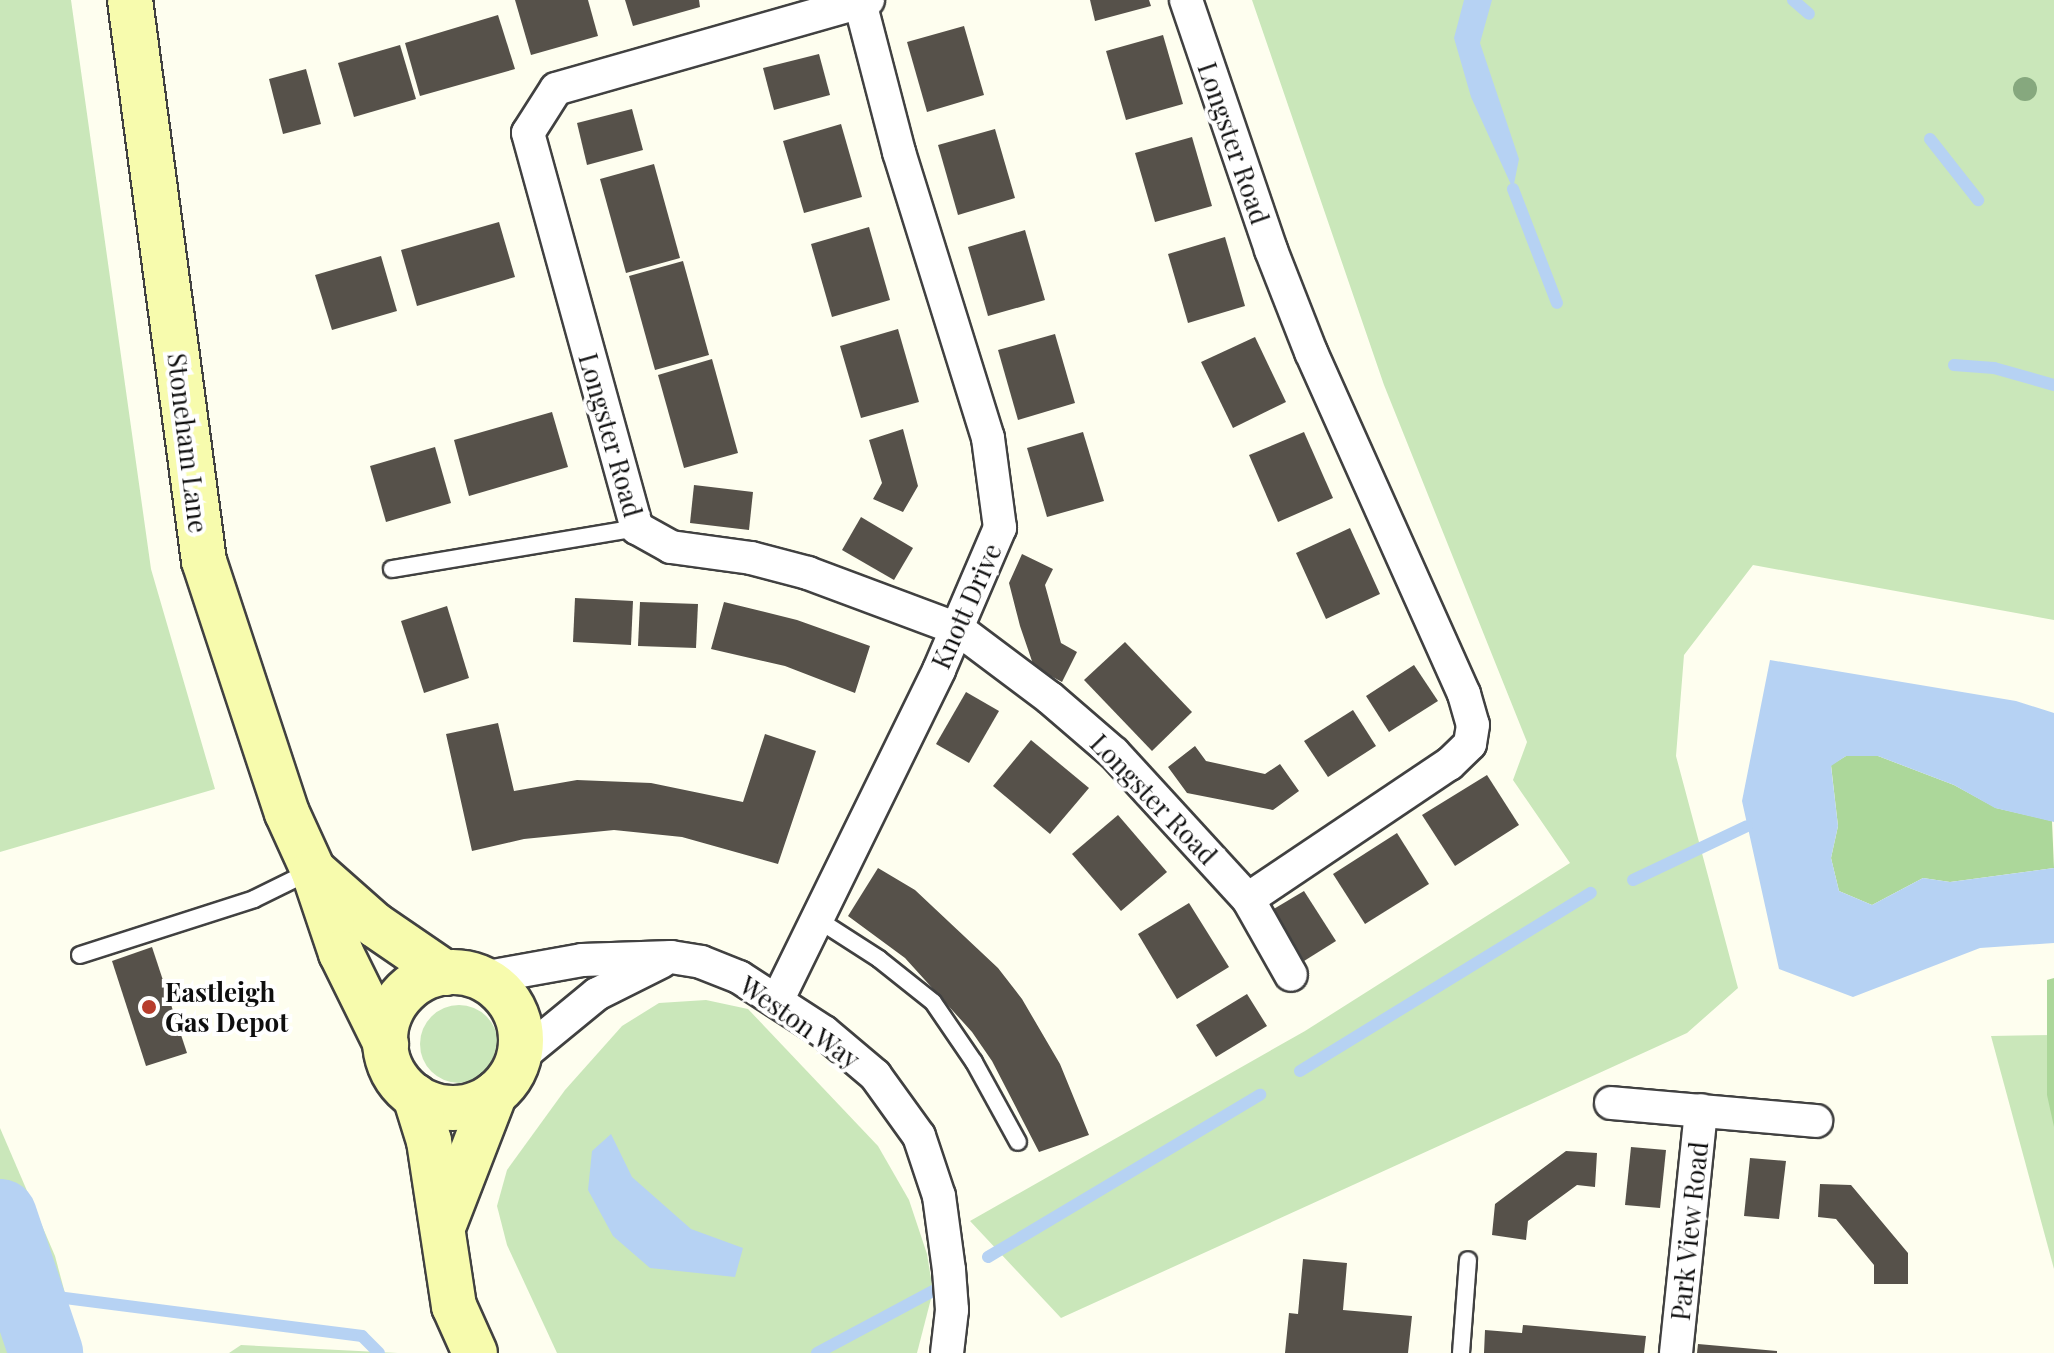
<!DOCTYPE html>
<style>
body{margin:0}
#map{position:relative;width:2054px;height:1353px;overflow:hidden;background:#fefeef;font-family:"Playfair Display",serif}
div>[style]{position:absolute}
[style*='--x']{left:calc(var(--x)*1px);top:calc(var(--y)*1px);width:calc(var(--w)*1px);rotate:calc(var(--a)*1deg)}
.green>*{inset:0;background:#cae7ba}
.round{border-radius:50%}
.forest>*{inset:0;background:#acd79a}
.water>*{inset:0;background:#b6d2f3}
.stream>*{height:12px;margin:-6px;padding:0 6px;transform-origin:6px;border-radius:6px;background:#b6d2f3}
.river>*{height:74px;margin:-37px;padding:0 37px;transform-origin:37px;border-radius:37px;background:#b6d2f3}
.building>*{inset:0;background:#56514a}
.roads{filter:drop-shadow(2px 0 #414141) drop-shadow(-2px 0 #414141) drop-shadow(0 2px #414141) drop-shadow(0 -2px #414141)}
.lane>*{height:16px;margin:-8px;padding:0 8px;transform-origin:8px;border-radius:8px;background:#fff}
.street>*{height:32px;margin:-16px;padding:0 16px;transform-origin:16px;border-radius:16px;background:#fff}
.secondary>*{height:44px;margin:-22px;padding:0 22px;transform-origin:22px;border-radius:22px;background:#f7fbad}
.secondary>.ring{margin:-22px;padding:0;box-sizing:content-box;background:none;border:44px solid #f7fbad;border-radius:50%}
.trees>*{width:24px;height:24px;margin:-12px;border-radius:50%;background:#86a87e}
.dots>*{width:22px;height:22px;translate:-50% -50%;box-sizing:border-box;border:4px solid #fff;border-radius:50%}
span{translate:-50% -50%;white-space:nowrap;text-align:center;line-height:1.15;-webkit-text-stroke:8px #fff;paint-order:stroke}
.street-label{font-size:26px;color:#0e0e0e}
.poi-label{font-size:26px;color:#0e0e0e;font-weight:700}
.left{translate:0 -50%;text-align:left}
</style>
<div id="map">
<div class="green">
<i style="clip-path:polygon(0 0,71px 0,151px 569px,215px 789px,0 852px)"></i>
<i style="clip-path:polygon(1252px 0,2054px 0,2054px 620px,1753px 565px,1684px 655px,1676px 756px,1738px 988px,1687px 1033px,1061px 1318px,970px 1221px,1305px 1031px,1570px 863px,1513px 780px,1527px 742px,1384px 385px)"></i>
<i style="clip-path:polygon(706px 1000px,748px 1009px,878px 1146px,909px 1200px,927px 1254px,933px 1291px,917px 1353px,557px 1353px,507px 1245px,497px 1206px,507px 1170px,565px 1090px,622px 1026px,659px 1003px)"></i>
<i class="round" style="left:420px;top:1005px;width:78px;height:78px"></i>
<i style="clip-path:polygon(2054px 1035px,2054px 1269px,1991px 1036px)"></i>
<i style="clip-path:polygon(0 1128px,55px 1256px,81px 1353px,0 1353px)"></i>
<i style="clip-path:polygon(241px 1345px,398px 1353px,229px 1353px)"></i>
</div>
<div class="forest">
<i style="clip-path:polygon(1846px 756px,1878px 756px,1954px 785px,1996px 808px,2052px 821px,2054px 868px,1950px 882px,1923px 878px,1872px 905px,1839px 891px,1831px 858px,1838px 826px,1831px 765px)"></i>
<i style="clip-path:polygon(2054px 978px,2054px 1127px,2047px 1095px,2047px 980px)"></i>
</div>
<div class="water">
<i style="clip-path:polygon(1464px 0,1492px 0,1480px 43px,1519px 159px,1513px 189px,1471px 97px,1454px 38px)"></i>
<i style="clip-path:polygon(1770px 660px,2016px 701px,2054px 713px,2054px 822px,1995px 808px,1954px 785px,1878px 756px,1846px 756px,1831px 766px,1838px 826px,1831px 858px,1839px 891px,1872px 905px,1923px 878px,1950px 882px,2054px 868px,2054px 943px,1980px 948px,1853px 997px,1779px 969px,1742px 801px)"></i>
<i style="clip-path:polygon(611px 1134px,632px 1177px,691px 1229px,743px 1248px,735px 1277px,650px 1268px,613px 1236px,588px 1190px,592px 1151px)"></i>
</div>
<div class="stream">
<i style="--x:1793;--y:0;--w:21;--a:41"></i>
<i style="--x:1930;--y:139;--w:78;--a:51.8"></i>
<i style="--x:1513;--y:189;--w:122;--a:68.9"></i>
<i style="--x:1954;--y:365;--w:40;--a:4.3"></i>
<i style="--x:1994;--y:368;--w:62;--a:15.8"></i>
<i style="--x:1633;--y:880;--w:126;--a:-25.3"></i>
<i style="--x:1300;--y:1071;--w:341;--a:-31.5"></i>
<i style="--x:988;--y:1257;--w:317;--a:-30.8"></i>
<i style="--x:26;--y:1293;--w:339;--a:7.3"></i>
<i style="--x:362;--y:1336;--w:24;--a:45"></i>
<i style="--x:817;--y:1353;--w:132;--a:-28.1"></i>
</div>
<div class="river">
<i style="--x:0;--y:1216;--w:145;--a:71.4"></i>
</div>
<div class="building">
<i style="clip-path:polygon(515px 0,588px 0,598px 36px,531px 55px)"></i>
<i style="clip-path:polygon(625px 0,699px 0,700px 7px,633px 26px)"></i>
<i style="clip-path:polygon(1090px 0,1149px 0,1151px 6px,1095px 21px)"></i>
<i style="clip-path:polygon(498px 15px,515px 69px,420px 96px,405px 43px)"></i>
<i style="clip-path:polygon(964px 26px,984px 95px,927px 112px,907px 42px)"></i>
<i style="clip-path:polygon(1163px 35px,1183px 104px,1126px 120px,1106px 51px)"></i>
<i style="clip-path:polygon(400px 45px,416px 99px,354px 117px,338px 63px)"></i>
<i style="clip-path:polygon(819px 54px,830px 95px,774px 110px,763px 68px)"></i>
<i style="clip-path:polygon(306px 69px,321px 124px,283px 134px,269px 79px)"></i>
<i style="clip-path:polygon(632px 109px,643px 150px,587px 165px,577px 123px)"></i>
<i style="clip-path:polygon(841px 124px,862px 197px,804px 213px,783px 141px)"></i>
<i style="clip-path:polygon(995px 129px,1015px 198px,958px 215px,938px 145px)"></i>
<i style="clip-path:polygon(1192px 137px,1212px 206px,1155px 222px,1135px 153px)"></i>
<i style="clip-path:polygon(654px 164px,680px 258px,626px 273px,600px 179px)"></i>
<i style="clip-path:polygon(499px 222px,515px 277px,417px 306px,401px 250px)"></i>
<i style="clip-path:polygon(869px 227px,890px 300px,832px 317px,811px 244px)"></i>
<i style="clip-path:polygon(1025px 230px,1045px 300px,988px 316px,968px 247px)"></i>
<i style="clip-path:polygon(1225px 237px,1245px 306px,1188px 323px,1168px 254px)"></i>
<i style="clip-path:polygon(381px 256px,397px 311px,332px 330px,315px 275px)"></i>
<i style="clip-path:polygon(683px 261px,709px 355px,655px 370px,629px 276px)"></i>
<i style="clip-path:polygon(898px 329px,919px 402px,861px 418px,840px 346px)"></i>
<i style="clip-path:polygon(1055px 334px,1075px 403px,1018px 420px,998px 350px)"></i>
<i style="clip-path:polygon(1255px 337px,1286px 402px,1233px 428px,1201px 362px)"></i>
<i style="clip-path:polygon(712px 359px,738px 453px,684px 468px,658px 375px)"></i>
<i style="clip-path:polygon(552px 412px,568px 467px,469px 496px,454px 440px)"></i>
<i style="clip-path:polygon(903px 429px,918px 486px,903px 512px,873px 499px,882px 483px,869px 440px)"></i>
<i style="clip-path:polygon(1083px 432px,1104px 501px,1047px 517px,1027px 448px)"></i>
<i style="clip-path:polygon(1304px 432px,1333px 498px,1278px 522px,1249px 455px)"></i>
<i style="clip-path:polygon(435px 447px,451px 503px,386px 522px,370px 466px)"></i>
<i style="clip-path:polygon(694px 485px,753px 492px,749px 530px,690px 523px)"></i>
<i style="clip-path:polygon(861px 517px,913px 548px,894px 580px,842px 550px)"></i>
<i style="clip-path:polygon(1350px 528px,1380px 594px,1326px 619px,1296px 553px)"></i>
<i style="clip-path:polygon(1022px 554px,1053px 569px,1045px 585px,1061px 643px,1077px 652px,1062px 682px,1034px 667px,1020px 626px,1009px 583px)"></i>
<i style="clip-path:polygon(575px 598px,633px 601px,631px 645px,573px 642px)"></i>
<i style="clip-path:polygon(640px 602px,698px 604px,696px 648px,638px 646px)"></i>
<i style="clip-path:polygon(724px 602px,797px 620px,870px 646px,855px 693px,785px 666px,711px 649px)"></i>
<i style="clip-path:polygon(447px 606px,469px 678px,424px 693px,401px 621px)"></i>
<i style="clip-path:polygon(1125px 642px,1192px 712px,1152px 751px,1084px 680px)"></i>
<i style="clip-path:polygon(1414px 665px,1438px 701px,1389px 732px,1366px 696px)"></i>
<i style="clip-path:polygon(966px 692px,999px 711px,969px 763px,936px 744px)"></i>
<i style="clip-path:polygon(1353px 710px,1376px 746px,1328px 777px,1304px 741px)"></i>
<i style="clip-path:polygon(498px 723px,514px 791px,577px 780px,651px 783px,743px 802px,765px 734px,816px 751px,778px 864px,682px 837px,614px 830px,524px 839px,472px 851px,446px 734px)"></i>
<i style="clip-path:polygon(1031px 740px,1089px 788px,1050px 834px,993px 786px)"></i>
<i style="clip-path:polygon(1195px 746px,1206px 761px,1265px 774px,1280px 764px,1299px 791px,1273px 810px,1187px 793px,1168px 767px)"></i>
<i style="clip-path:polygon(1487px 775px,1519px 825px,1455px 866px,1422px 815px)"></i>
<i style="clip-path:polygon(1118px 815px,1167px 872px,1121px 911px,1072px 854px)"></i>
<i style="clip-path:polygon(1397px 833px,1429px 884px,1365px 924px,1333px 874px)"></i>
<i style="clip-path:polygon(878px 868px,915px 890px,998px 968px,1022px 999px,1060px 1064px,1089px 1135px,1039px 1152px,992px 1061px,972px 1032px,905px 958px,848px 916px)"></i>
<i style="clip-path:polygon(1304px 891px,1336px 941px,1304px 961px,1272px 910px)"></i>
<i style="clip-path:polygon(1189px 903px,1229px 967px,1177px 999px,1138px 934px)"></i>
<i style="clip-path:polygon(152px 947px,187px 1053px,146px 1066px,112px 961px)"></i>
<i style="clip-path:polygon(1247px 994px,1267px 1026px,1216px 1057px,1196px 1025px)"></i>
<i style="clip-path:polygon(1631px 1147px,1666px 1150px,1660px 1208px,1625px 1205px)"></i>
<i style="clip-path:polygon(1566px 1151px,1597px 1153px,1595px 1187px,1577px 1185px,1528px 1221px,1526px 1240px,1492px 1235px,1495px 1204px)"></i>
<i style="clip-path:polygon(1750px 1158px,1786px 1161px,1779px 1219px,1744px 1216px)"></i>
<i style="clip-path:polygon(1820px 1184px,1851px 1185px,1908px 1253px,1908px 1284px,1874px 1284px,1874px 1265px,1836px 1219px,1818px 1217px)"></i>
<i style="clip-path:polygon(1303px 1259px,1347px 1263px,1343px 1310px,1412px 1316px,1408px 1353px,1285px 1353px,1289px 1313px,1298px 1314px)"></i>
<i style="clip-path:polygon(1523px 1325px,1646px 1336px,1644px 1353px,1484px 1353px,1485px 1330px,1522px 1333px)"></i>
<i style="clip-path:polygon(1698px 1344px,1777px 1351px,1777px 1353px,1697px 1353px)"></i>
</div>
<div class="roads">
<div class="lane">
<i style="--x:392;--y:569;--w:248;--a:-9.5"></i>
<i style="--x:817;--y:919;--w:74;--a:32.8"></i>
<i style="--x:879;--y:959;--w:69;--a:38.5"></i>
<i style="--x:933;--y:1002;--w:73;--a:55.7"></i>
<i style="--x:974;--y:1062;--w:91;--a:61.2"></i>
<i style="--x:80;--y:955;--w:183;--a:-17.8"></i>
<i style="--x:254;--y:899;--w:64;--a:-26.2"></i>
<i style="--x:1461;--y:1353;--w:93;--a:-85.7"></i>
</div>
<div class="street">
<i style="--x:868;--y:0;--w:324;--a:164.1"></i>
<i style="--x:556;--y:89;--w:52;--a:122.5"></i>
<i style="--x:528;--y:133;--w:410;--a:74.6"></i>
<i style="--x:637;--y:528;--w:39;--a:29"></i>
<i style="--x:671;--y:547;--w:81;--a:7.8"></i>
<i style="--x:751;--y:558;--w:59;--a:14.7"></i>
<i style="--x:808;--y:573;--w:160;--a:20.5"></i>
<i style="--x:958;--y:629;--w:115;--a:36.9"></i>
<i style="--x:1050;--y:698;--w:84;--a:40.7"></i>
<i style="--x:1114;--y:753;--w:198;--a:47.5"></i>
<i style="--x:1248;--y:899;--w:87;--a:60.5"></i>
<i style="--x:1186;--y:0;--w:264;--a:71.2"></i>
<i style="--x:1271;--y:250;--w:110;--a:68.6"></i>
<i style="--x:1311;--y:352;--w:375;--a:65.9"></i>
<i style="--x:1464;--y:694;--w:32;--a:74"></i>
<i style="--x:1473;--y:725;--w:19;--a:99"></i>
<i style="--x:1470;--y:744;--w:29;--a:136"></i>
<i style="--x:1449;--y:764;--w:242;--a:146.1"></i>
<i style="--x:482;--y:978;--w:102;--a:-10.2"></i>
<i style="--x:582;--y:960;--w:89;--a:-1.9"></i>
<i style="--x:671;--y:957;--w:30;--a:9"></i>
<i style="--x:701;--y:962;--w:41;--a:21.5"></i>
<i style="--x:739;--y:977;--w:101;--a:32.9"></i>
<i style="--x:824;--y:1032;--w:67;--a:40.1"></i>
<i style="--x:875;--y:1075;--w:75;--a:54.2"></i>
<i style="--x:919;--y:1136;--w:63;--a:71.6"></i>
<i style="--x:939;--y:1196;--w:75;--a:82.3"></i>
<i style="--x:949;--y:1270;--w:40;--a:85.7"></i>
<i style="--x:952;--y:1310;--w:43;--a:96.6"></i>
<i style="--x:777;--y:1001;--w:369;--a:-63.9"></i>
<i style="--x:939;--y:670;--w:155;--a:-66.8"></i>
<i style="--x:1000;--y:528;--w:91;--a:-97.6"></i>
<i style="--x:988;--y:438;--w:300;--a:-107.3"></i>
<i style="--x:899;--y:152;--w:155;--a:-104.6"></i>
<i style="--x:519;--y:1058;--w:101;--a:-39.4"></i>
<i style="--x:597;--y:994;--w:72;--a:-26.6"></i>
<i style="--x:1611;--y:1103;--w:206;--a:5"></i>
<i style="--x:1676;--y:1353;--w:244;--a:-84.1"></i>
</div>
<div class="secondary">
<i style="--x:130;--y:0;--w:566;--a:82.49"></i>
<i style="--x:204;--y:561;--w:265;--a:71.8"></i>
<i style="--x:287;--y:813;--w:63;--a:65.5"></i>
<i style="--x:313;--y:870;--w:88;--a:71.4"></i>
<i style="--x:341;--y:953;--w:102;--a:63.7"></i>
<i style="--x:315;--y:872;--w:80;--a:41.5"></i>
<i style="--x:375;--y:925;--w:85;--a:34.4"></i>
<i class="ring" style="left:385px;top:972px;width:92px;height:92px"></i>
<i style="--x:415;--y:1096;--w:47;--a:72.7"></i>
<i style="--x:429;--y:1141;--w:167;--a:81.4"></i>
<i style="--x:454;--y:1306;--w:51;--a:65.9"></i>
<i style="--x:445;--y:1222;--w:138;--a:-68.8"></i>
</div>
</div>
<div class="trees">
<i style="left:2025px;top:89px"></i>
</div>
<div class="dots">
<i style="left:149px;top:1007px;background:#b73c2c"></i>
</div>
<div class="street-label">
<span style="left:1234px;top:143px;rotate:71deg">Longster Road</span>
<span style="left:611px;top:435px;rotate:74deg">Longster Road</span>
<span style="left:188px;top:443px;rotate:83deg">Stoneham Lane</span>
<span style="left:966px;top:606px;rotate:-66deg">Knott Drive</span>
<span style="left:1154px;top:799px;rotate:46deg">Longster Road</span>
<span style="left:800px;top:1022px;rotate:35deg">Weston Way</span>
<span style="left:1689px;top:1231px;rotate:-84deg">Park View Road</span>
</div>
<div class="poi-label">
<span class="left" style="left:165px;top:1007px">Eastleigh<br>Gas Depot</span>
</div>
</div>
